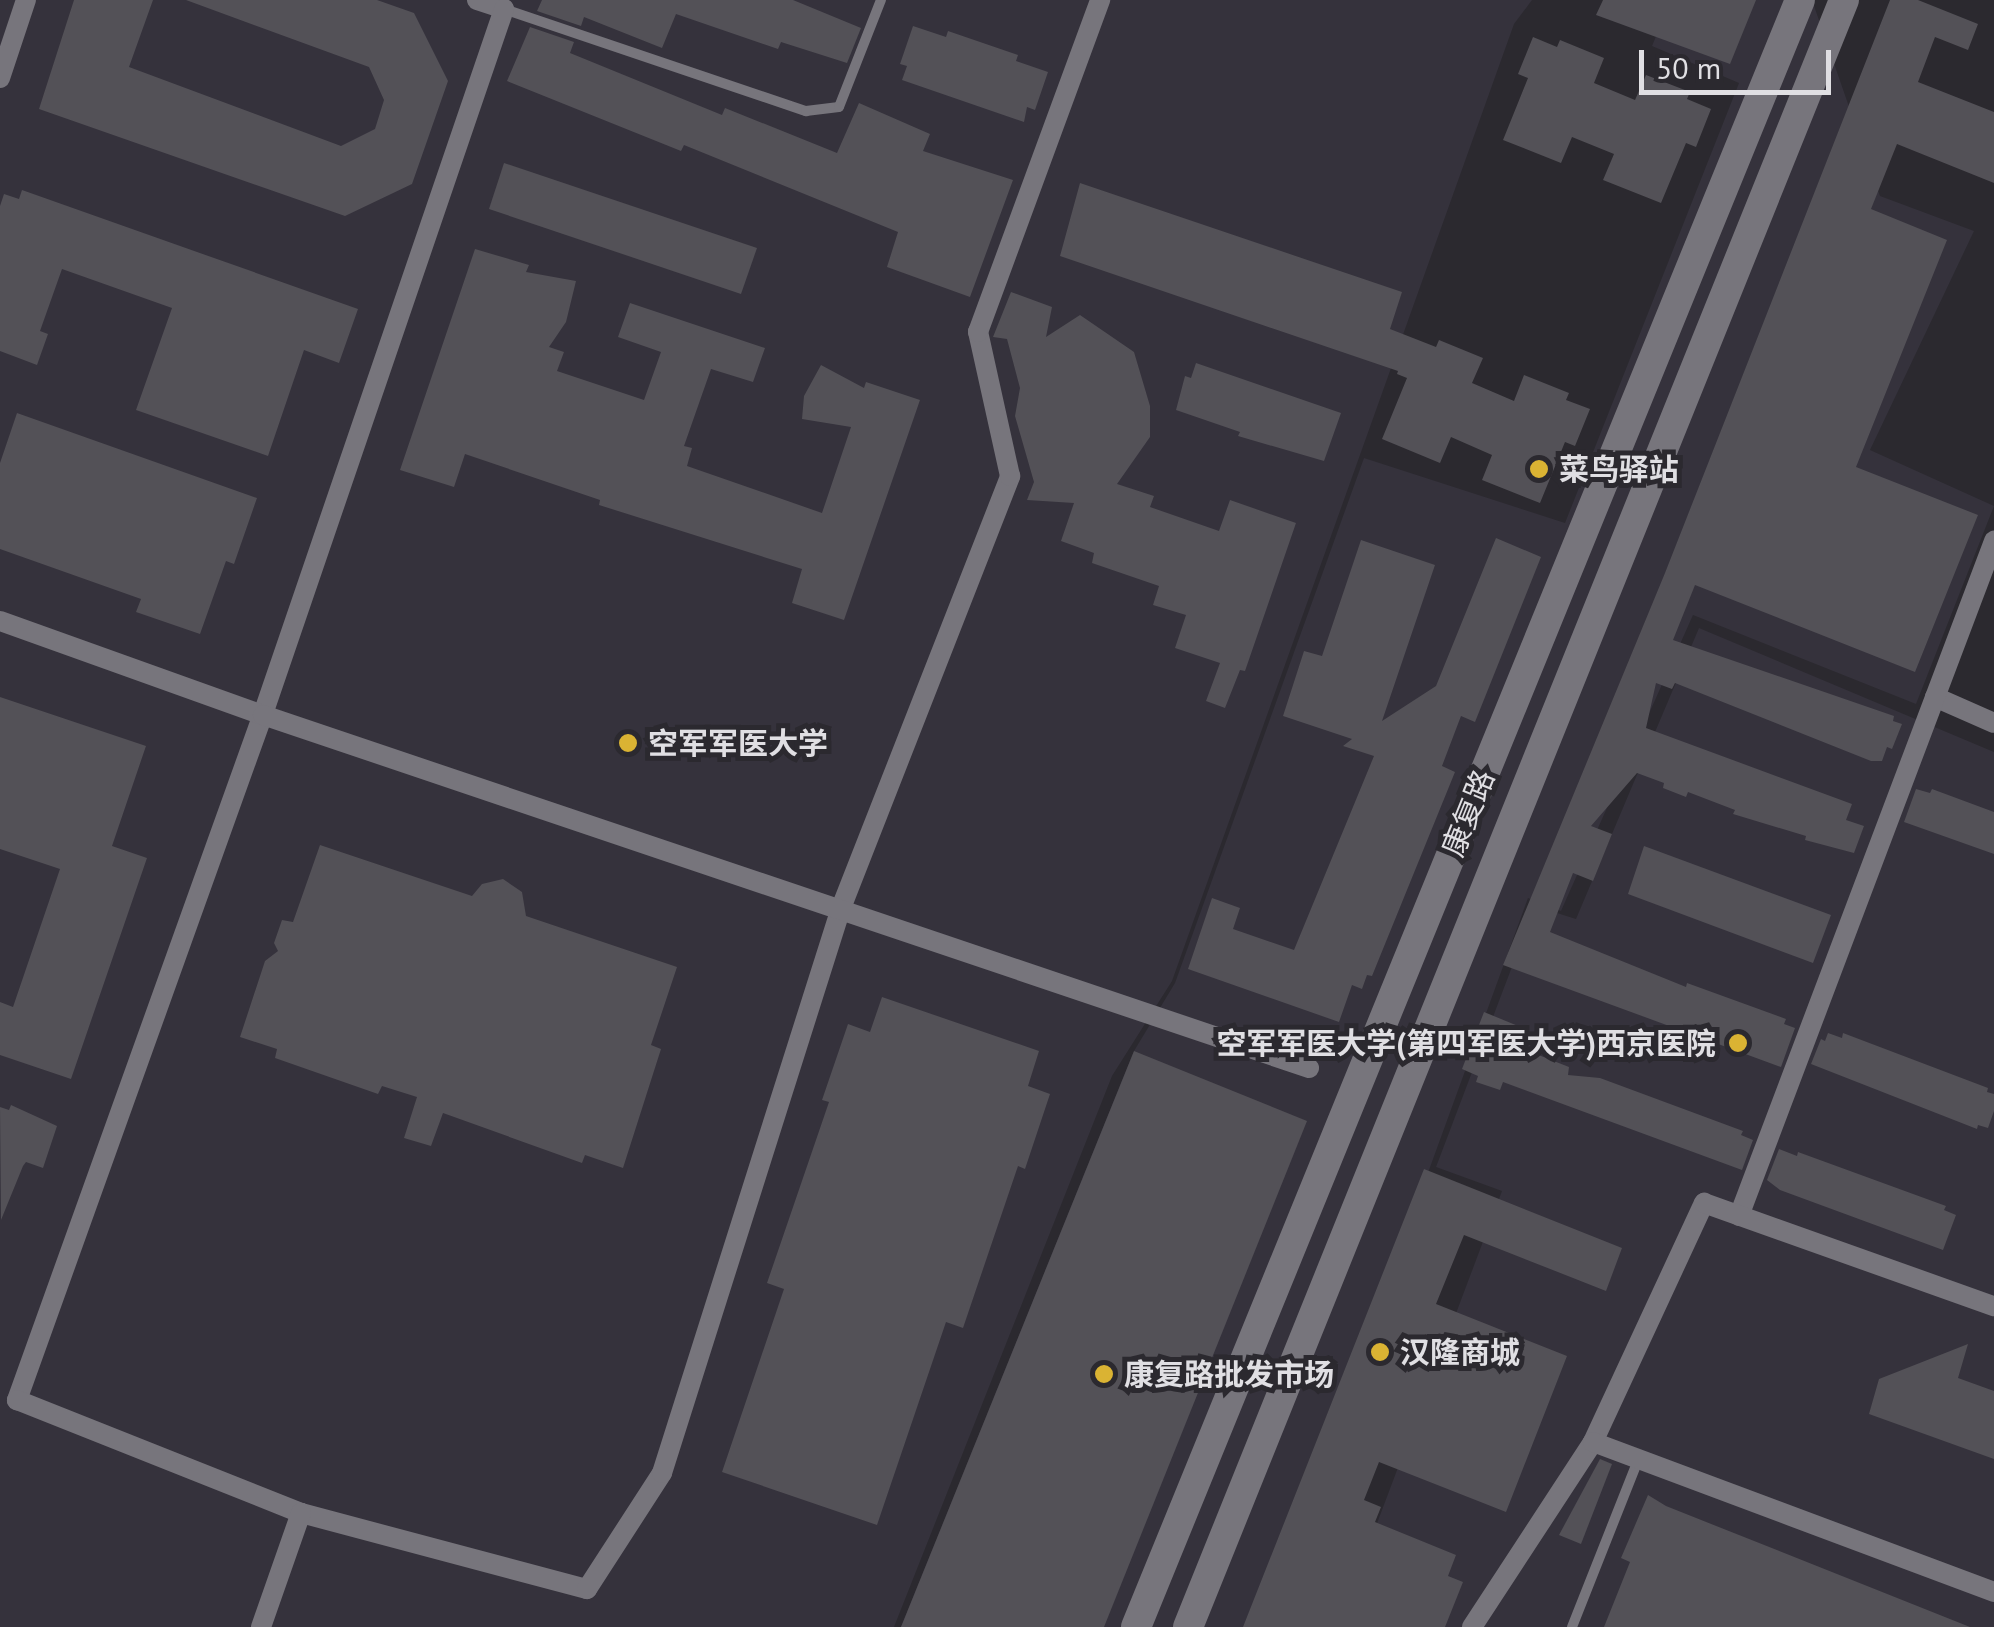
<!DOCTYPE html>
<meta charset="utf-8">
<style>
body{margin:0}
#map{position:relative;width:1994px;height:1627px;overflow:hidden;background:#2b292f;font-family:"PT Sans","Noto Sans SC",sans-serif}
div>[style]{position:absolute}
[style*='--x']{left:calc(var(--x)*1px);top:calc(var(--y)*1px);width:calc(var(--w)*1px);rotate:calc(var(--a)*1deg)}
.built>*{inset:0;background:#35323c}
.building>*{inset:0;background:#535157}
.lane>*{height:10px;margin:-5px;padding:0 5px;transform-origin:5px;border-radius:5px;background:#77757c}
.street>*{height:20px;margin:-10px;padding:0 10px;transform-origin:10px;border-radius:10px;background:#77757c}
.secondary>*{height:30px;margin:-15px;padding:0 15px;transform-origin:15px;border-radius:15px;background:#77757c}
.dots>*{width:28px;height:28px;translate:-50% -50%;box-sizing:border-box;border:5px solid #2b292f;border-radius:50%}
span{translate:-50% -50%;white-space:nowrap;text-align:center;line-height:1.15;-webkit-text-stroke:10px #2b292f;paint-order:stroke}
.poi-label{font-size:30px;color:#e0dfe3;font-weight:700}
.left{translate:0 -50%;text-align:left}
.right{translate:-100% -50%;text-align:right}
.street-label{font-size:30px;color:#e0dfe3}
.scale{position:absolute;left:1639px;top:50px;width:192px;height:45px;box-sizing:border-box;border:5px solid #e0dfe3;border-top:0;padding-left:12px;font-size:30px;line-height:35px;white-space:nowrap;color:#e0dfe3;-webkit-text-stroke:8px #2b292f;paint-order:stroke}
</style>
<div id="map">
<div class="built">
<i style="clip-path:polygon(0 0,1532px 0,1514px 24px,1172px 981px,1112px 1076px,894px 1627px,0 1627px)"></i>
<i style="clip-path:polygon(1671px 0,1812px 0,1880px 196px,1974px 231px,1870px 450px,1994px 506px,1916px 704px,1693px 615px,1561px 911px,1528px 898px,1393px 1269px,1310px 1627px,901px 1627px,1134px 1051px,1175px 983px,1364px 458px,1565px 523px,1739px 83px,1652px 46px)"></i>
<i style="clip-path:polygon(1699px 628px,1994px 752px,1994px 1627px,1338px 1627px,1502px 1191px,1436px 1167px,1535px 906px,1576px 919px)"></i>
</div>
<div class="building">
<i style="clip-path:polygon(74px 0,153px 0,129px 67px,341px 146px,375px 129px,384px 100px,369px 67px,186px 0,377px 0,414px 13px,448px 81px,412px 184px,345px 216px,39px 109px)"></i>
<i style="clip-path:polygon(542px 0,793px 0,861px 28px,847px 63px,781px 42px,778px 49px,676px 14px,662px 48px,584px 17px,581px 26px,537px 11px)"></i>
<i style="clip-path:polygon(1603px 0,1756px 0,1730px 64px,1596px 15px)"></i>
<i style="clip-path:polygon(1890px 0,1918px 0,1978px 24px,1968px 50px,1935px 37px,1918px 82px,1994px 112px,1994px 183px,1897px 144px,1871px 209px,1947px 240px,1856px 467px,1978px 515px,1915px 672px,1695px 585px,1673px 640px,1894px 716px,1893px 721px,1902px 724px,1892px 749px,1887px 747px,1882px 761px,1871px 761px,1675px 683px,1672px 689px,1656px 683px,1646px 728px,1852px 804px,1846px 820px,1864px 826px,1854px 853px,1805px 840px,1806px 836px,1733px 814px,1735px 810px,1688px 792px,1686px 797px,1663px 788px,1664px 783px,1637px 773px,1591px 826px,1612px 834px,1593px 881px,1573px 873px,1550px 932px,1686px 987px,1687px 983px,1786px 1019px,1784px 1024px,1795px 1028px,1781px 1067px,1503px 965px,1665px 573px)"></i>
<i style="clip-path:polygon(913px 26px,946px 37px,948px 31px,1018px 55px,1016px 61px,1048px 72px,1035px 110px,1027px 107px,1024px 122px,902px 80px,907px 66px,900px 64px)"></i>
<i style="clip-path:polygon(530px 27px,574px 42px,570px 53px,722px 115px,725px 108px,837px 153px,859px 103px,930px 134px,923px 151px,1013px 180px,970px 297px,887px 267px,898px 232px,684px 145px,681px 151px,507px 81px)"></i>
<i style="clip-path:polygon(1533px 37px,1557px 47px,1560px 40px,1604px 58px,1594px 83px,1635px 100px,1646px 75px,1690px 92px,1687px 99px,1711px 109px,1696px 147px,1686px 143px,1661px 203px,1603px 180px,1614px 154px,1572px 137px,1561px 163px,1503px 140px,1528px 78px,1518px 74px)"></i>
<i style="clip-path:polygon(504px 163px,757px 248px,741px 294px,489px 209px)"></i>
<i style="clip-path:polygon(1080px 183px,1402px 292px,1390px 329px,1436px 347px,1439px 340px,1483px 358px,1472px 383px,1514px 401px,1524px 375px,1569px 393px,1566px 400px,1590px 409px,1575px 446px,1565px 442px,1540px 503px,1482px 480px,1492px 455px,1451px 437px,1440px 463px,1382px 439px,1407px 378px,1397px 374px,1398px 371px,1060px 256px)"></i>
<i style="clip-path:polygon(22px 190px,358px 309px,339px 363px,304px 350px,268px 456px,136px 410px,172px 308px,62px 269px,40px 331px,48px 334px,37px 365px,0 351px,0 206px,4px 194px,19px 199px)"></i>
<i style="clip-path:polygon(475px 249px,529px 265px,526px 272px,576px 281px,566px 322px,549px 347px,564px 352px,557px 371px,644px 400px,661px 352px,618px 337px,630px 303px,765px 348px,753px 382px,711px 369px,684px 446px,692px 448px,687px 466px,822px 513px,851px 427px,802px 419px,804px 396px,821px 365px,864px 388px,866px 382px,920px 400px,844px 620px,792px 603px,802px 569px,599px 505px,600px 500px,465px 454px,454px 487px,400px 470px)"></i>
<i style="clip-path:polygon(1011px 292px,1052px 307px,1046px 337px,1080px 315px,1134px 352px,1150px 406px,1150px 437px,1117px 484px,1154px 496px,1150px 507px,1219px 531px,1230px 500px,1296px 523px,1245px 671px,1240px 670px,1225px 708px,1206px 701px,1220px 663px,1175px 648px,1186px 615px,1153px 605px,1159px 586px,1092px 563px,1094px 553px,1061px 541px,1074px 503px,1027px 500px,1034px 482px,1015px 416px,1020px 388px,1007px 339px,993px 337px)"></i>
<i style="clip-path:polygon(1196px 363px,1341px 413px,1324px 461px,1238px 436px,1240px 432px,1176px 410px,1185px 376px,1191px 378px)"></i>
<i style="clip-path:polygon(17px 413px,257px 498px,234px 564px,226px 561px,200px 634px,136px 612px,141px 599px,0 549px,0 463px)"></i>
<i style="clip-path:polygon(1496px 538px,1541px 557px,1475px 722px,1461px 716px,1442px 766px,1455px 772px,1372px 976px,1367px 975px,1362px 989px,1352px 985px,1339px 1022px,1188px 969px,1212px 898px,1240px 908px,1233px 929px,1294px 950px,1374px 756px,1343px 746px,1352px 739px,1283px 716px,1304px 651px,1322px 656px,1361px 540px,1435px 565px,1382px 721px,1436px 686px)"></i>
<i style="clip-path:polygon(0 697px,146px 746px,112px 846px,147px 858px,71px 1079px,0 1055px,0 1002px,13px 1007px,60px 869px,0 849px)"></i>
<i style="clip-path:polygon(1916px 789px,1930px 793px,1932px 789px,1994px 812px,1994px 854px,1904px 822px)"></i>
<i style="clip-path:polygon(320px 845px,472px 896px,482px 884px,503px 879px,522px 892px,526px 916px,677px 967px,651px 1045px,661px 1049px,623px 1168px,585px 1155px,582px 1163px,443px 1113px,431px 1146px,404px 1138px,417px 1097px,382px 1086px,378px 1094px,275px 1058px,277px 1049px,240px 1037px,265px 961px,278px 951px,274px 943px,282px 920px,293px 922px)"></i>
<i style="clip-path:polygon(1644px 846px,1831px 915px,1813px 963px,1628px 894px)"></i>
<i style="clip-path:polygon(882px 997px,1039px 1051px,1028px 1086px,1050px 1094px,1025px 1169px,1018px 1166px,963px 1328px,946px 1322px,877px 1525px,722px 1472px,784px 1289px,767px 1283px,829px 1102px,822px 1100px,848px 1024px,870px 1032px)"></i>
<i style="clip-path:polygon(1484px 1012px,1523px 1028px,1516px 1046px,1569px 1067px,1568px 1075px,1600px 1078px,1743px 1131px,1741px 1135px,1753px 1140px,1742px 1170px,1503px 1082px,1500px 1090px,1476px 1082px,1478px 1076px,1462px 1069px)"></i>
<i style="clip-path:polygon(1828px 1033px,1842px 1038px,1843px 1033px,1988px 1088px,1987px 1092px,1994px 1094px,1994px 1111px,1988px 1128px,1978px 1125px,1977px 1129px,1811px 1064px,1821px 1039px,1825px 1041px)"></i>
<i style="clip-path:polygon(1134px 1051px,1307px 1121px,1104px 1627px,901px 1627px)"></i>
<i style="clip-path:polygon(11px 1105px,57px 1126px,43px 1168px,26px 1162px,23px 1166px,1px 1220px,0 1107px,9px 1110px)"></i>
<i style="clip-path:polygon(1779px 1149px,1797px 1156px,1798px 1152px,1946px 1206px,1944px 1210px,1956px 1215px,1943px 1250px,1780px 1190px,1767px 1180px)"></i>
<i style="clip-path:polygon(1424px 1169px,1622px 1248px,1606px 1291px,1464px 1235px,1436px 1304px,1567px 1356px,1506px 1512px,1379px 1462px,1364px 1500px,1381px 1507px,1375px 1522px,1456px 1555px,1448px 1576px,1463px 1582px,1445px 1627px,1243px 1627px)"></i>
<i style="clip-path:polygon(1968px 1344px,1958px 1378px,1994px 1391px,1994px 1459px,1869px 1414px,1879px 1379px)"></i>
<i style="clip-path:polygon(1600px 1459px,1612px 1464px,1581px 1544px,1559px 1535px)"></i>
<i style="clip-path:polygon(1648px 1495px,1666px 1506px,1970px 1627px,1604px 1627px,1630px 1562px,1621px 1558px)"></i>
</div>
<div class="lane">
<i style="--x:504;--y:9;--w:319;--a:18.7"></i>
<i style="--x:806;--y:111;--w:33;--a:-7"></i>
<i style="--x:839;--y:107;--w:115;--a:-68.6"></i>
<i style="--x:1572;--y:1627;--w:180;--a:-68.4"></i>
</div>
<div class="street">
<i style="--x:477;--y:0;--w:28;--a:18"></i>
<i style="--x:504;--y:9;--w:748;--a:108.87"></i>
<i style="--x:262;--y:717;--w:726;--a:109.73"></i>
<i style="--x:17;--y:1400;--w:306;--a:21.7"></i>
<i style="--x:301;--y:1513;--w:296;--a:14.9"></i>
<i style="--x:587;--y:1589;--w:138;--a:-57.1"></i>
<i style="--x:662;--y:1473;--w:593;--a:-72.42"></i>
<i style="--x:841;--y:908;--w:464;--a:-68.6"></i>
<i style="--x:1010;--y:476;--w:148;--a:-102.5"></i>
<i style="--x:978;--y:332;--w:354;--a:-69.8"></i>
<i style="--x:0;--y:78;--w:82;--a:-71.6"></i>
<i style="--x:0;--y:621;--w:279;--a:19.7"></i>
<i style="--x:263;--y:715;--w:1104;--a:18.65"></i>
<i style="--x:1935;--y:697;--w:64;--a:23.8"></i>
<i style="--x:1739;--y:1216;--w:722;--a:-69.3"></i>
<i style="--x:1593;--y:1442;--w:264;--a:-65.1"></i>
<i style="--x:1704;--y:1203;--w:308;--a:19.6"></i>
<i style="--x:261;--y:1627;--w:121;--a:-70.7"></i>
<i style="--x:1472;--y:1627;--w:221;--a:-56.8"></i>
<i style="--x:1593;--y:1442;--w:428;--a:20.5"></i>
</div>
<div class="secondary">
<i style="--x:1136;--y:1627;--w:1757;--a:-67.8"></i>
<i style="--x:1188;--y:1627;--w:1754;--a:-68.04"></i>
</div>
<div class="dots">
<i style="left:1539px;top:469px;background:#dab333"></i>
<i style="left:628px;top:743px;background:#dab333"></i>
<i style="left:1738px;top:1043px;background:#dab333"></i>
<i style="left:1380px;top:1352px;background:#dab333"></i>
<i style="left:1104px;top:1374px;background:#dab333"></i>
</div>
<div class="poi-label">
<span class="left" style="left:1559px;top:469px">菜鸟驿站</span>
<span class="left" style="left:648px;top:743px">空军军医大学</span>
<span class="right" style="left:1716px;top:1043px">空军军医大学(第四军医大学)西京医院</span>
<span class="left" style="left:1400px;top:1352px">汉隆商城</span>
<span class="left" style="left:1124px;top:1374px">康复路批发市场</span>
</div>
<div class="street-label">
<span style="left:1468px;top:813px;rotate:-68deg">康复路</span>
</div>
<div class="scale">50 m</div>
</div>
